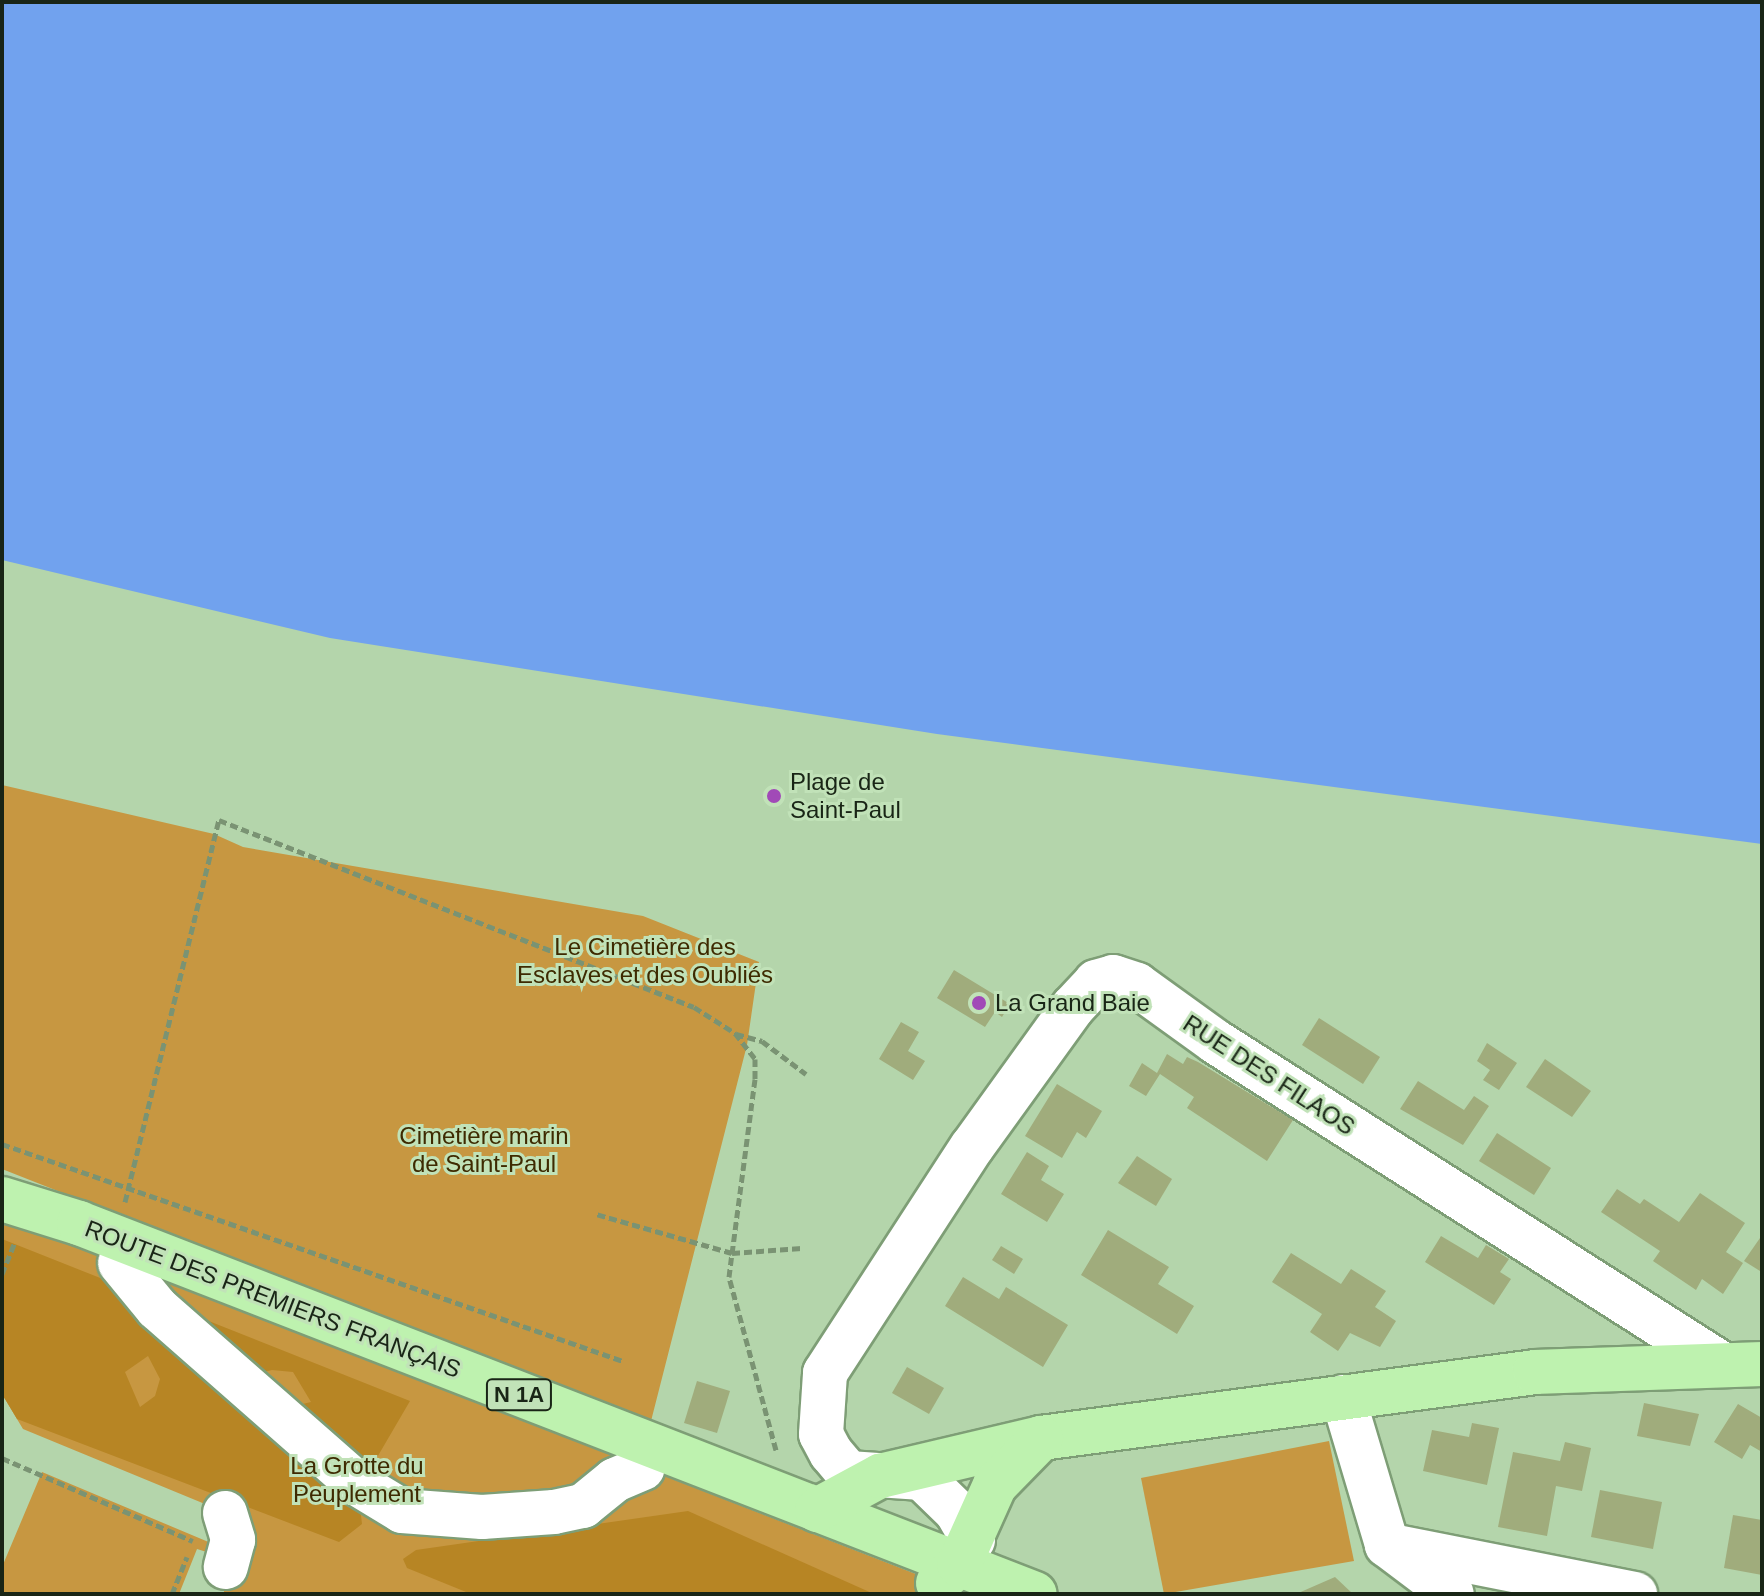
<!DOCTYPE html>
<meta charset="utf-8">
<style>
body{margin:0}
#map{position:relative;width:1764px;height:1596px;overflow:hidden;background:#b4d5ab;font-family:Helvetica,sans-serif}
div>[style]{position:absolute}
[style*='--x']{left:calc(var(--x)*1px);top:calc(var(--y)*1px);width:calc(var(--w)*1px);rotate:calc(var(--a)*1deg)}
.green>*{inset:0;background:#c79741}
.forest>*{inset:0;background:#b78524}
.water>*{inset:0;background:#71a2ee}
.building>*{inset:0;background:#a0ac7c}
.path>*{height:5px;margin-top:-2.5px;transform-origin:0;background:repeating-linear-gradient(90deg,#7a9373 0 8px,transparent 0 12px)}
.roads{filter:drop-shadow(2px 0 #7e9e76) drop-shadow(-2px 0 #7e9e76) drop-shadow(0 2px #7e9e76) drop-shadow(0 -2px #7e9e76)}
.minor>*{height:44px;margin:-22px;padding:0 22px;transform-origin:22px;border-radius:22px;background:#fff}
.major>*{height:44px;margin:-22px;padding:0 22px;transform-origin:22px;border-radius:22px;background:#bef2af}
.dots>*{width:22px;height:22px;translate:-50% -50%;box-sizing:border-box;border:4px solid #c1e2b8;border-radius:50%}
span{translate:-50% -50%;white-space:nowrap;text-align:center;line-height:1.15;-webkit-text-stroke:6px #c1e2b8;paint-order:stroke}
.shield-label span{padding:2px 6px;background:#c1e2b8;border:2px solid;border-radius:6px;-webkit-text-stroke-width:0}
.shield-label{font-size:22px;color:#192516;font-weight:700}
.poi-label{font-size:24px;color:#192516}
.left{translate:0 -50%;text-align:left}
.park-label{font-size:24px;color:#3e2a01}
.street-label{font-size:24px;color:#192516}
.frame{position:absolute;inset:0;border:4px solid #192516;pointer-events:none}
</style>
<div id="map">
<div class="green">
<i style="clip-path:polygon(2px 785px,214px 834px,243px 847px,643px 916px,759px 962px,747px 1045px,650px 1425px,2px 1169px)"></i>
<i style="clip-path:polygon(2px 1206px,120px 1263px,967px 1594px,223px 1594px,251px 1523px,23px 1429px,2px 1394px)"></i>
<i style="clip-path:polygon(1329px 1441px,1354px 1561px,1164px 1594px,1141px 1478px)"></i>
<i style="clip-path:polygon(42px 1472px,218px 1546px,223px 1557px,197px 1549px,179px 1594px,2px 1594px,2px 1567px)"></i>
</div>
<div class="forest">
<i style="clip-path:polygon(evenodd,2px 1239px,410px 1401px,358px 1490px,362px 1524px,339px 1542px,17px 1419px,2px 1394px,2px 1239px,148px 1356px,160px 1379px,155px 1396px,140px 1407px,125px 1372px,148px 1356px,2px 1239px,272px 1370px,293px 1372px,311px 1402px,256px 1415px,212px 1385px,272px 1370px)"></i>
<i style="clip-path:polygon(688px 1511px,874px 1594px,471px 1594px,407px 1568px,403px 1559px,416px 1550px)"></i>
</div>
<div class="water">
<i style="clip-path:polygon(2px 2px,1762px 2px,1762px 844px,937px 734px,330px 638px,2px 560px)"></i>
</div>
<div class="building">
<i style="clip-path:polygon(954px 970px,1010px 1004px,1002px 1017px,995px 1012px,985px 1027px,937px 998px)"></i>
<i style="clip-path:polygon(1319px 1018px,1380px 1057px,1363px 1084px,1302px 1045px)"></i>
<i style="clip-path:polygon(901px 1022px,919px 1032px,908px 1051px,925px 1061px,913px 1080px,879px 1059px)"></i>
<i style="clip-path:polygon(1487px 1043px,1517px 1063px,1499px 1090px,1483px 1080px,1490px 1070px,1477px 1061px)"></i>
<i style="clip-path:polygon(1167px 1054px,1183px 1064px,1187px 1057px,1198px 1062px,1293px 1120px,1267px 1161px,1187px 1108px,1194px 1097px,1160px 1074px,1146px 1096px,1129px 1086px,1142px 1063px,1157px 1073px)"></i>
<i style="clip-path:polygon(1545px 1059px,1591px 1091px,1572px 1117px,1526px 1087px)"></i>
<i style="clip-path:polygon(1418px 1081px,1464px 1110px,1474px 1096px,1489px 1106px,1463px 1145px,1400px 1109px)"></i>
<i style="clip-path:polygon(1057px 1084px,1102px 1111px,1086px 1138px,1077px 1132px,1062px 1158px,1025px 1136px)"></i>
<i style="clip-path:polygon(1497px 1133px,1551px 1168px,1534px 1195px,1479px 1161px)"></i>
<i style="clip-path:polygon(1027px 1152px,1049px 1166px,1041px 1180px,1064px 1194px,1047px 1222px,1001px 1194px)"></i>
<i style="clip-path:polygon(1137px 1156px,1172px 1179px,1156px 1206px,1118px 1183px)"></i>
<i style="clip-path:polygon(1617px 1189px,1640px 1204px,1644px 1199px,1679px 1222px,1700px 1193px,1745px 1223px,1726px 1252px,1743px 1263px,1723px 1294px,1702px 1279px,1696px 1290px,1653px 1261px,1660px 1251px,1601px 1212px)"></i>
<i style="clip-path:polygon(1108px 1230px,1169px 1267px,1158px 1284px,1194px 1306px,1177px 1334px,1081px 1275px)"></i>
<i style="clip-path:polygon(1441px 1236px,1478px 1258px,1486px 1245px,1509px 1259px,1500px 1272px,1511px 1279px,1494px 1305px,1425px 1262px)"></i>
<i style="clip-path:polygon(1760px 1238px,1762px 1240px,1760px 1271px,1744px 1261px)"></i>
<i style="clip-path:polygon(1001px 1246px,1023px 1259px,1014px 1274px,992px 1260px)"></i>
<i style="clip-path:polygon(1291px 1253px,1341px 1284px,1351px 1269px,1386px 1291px,1375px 1307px,1396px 1321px,1380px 1347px,1350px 1333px,1338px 1351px,1310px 1332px,1322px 1314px,1272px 1282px)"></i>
<i style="clip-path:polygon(963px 1277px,999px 1299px,1006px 1287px,1068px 1325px,1043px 1367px,945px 1306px)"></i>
<i style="clip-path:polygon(907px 1367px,944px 1388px,929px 1414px,892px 1393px)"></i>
<i style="clip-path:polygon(697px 1381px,730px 1391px,717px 1433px,684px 1423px)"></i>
<i style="clip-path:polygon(1644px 1403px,1699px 1414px,1690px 1446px,1637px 1436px)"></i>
<i style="clip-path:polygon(1738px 1404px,1762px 1418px,1762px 1452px,1750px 1445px,1742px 1459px,1714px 1442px)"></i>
<i style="clip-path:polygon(1472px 1423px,1499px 1428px,1487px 1485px,1423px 1471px,1432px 1430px,1469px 1437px)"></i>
<i style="clip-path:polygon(1565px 1442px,1591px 1448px,1582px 1491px,1556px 1486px,1547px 1536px,1498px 1527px,1513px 1452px,1560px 1461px)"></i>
<i style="clip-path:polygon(1600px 1490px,1662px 1502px,1653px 1549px,1591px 1537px)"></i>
<i style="clip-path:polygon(1733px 1515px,1762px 1520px,1762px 1575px,1724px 1568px)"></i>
<i style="clip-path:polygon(1335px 1577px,1353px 1594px,1296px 1594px)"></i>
</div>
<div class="path">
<i style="--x:736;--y:1034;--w:27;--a:15"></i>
<i style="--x:762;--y:1041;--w:55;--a:36.9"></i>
<i style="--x:2;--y:1144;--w:658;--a:19.26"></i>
<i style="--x:125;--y:1202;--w:393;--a:-76.2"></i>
<i style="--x:219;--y:820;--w:510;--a:21.49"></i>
<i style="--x:694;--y:1007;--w:49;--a:32.4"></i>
<i style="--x:735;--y:1033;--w:33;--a:52"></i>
<i style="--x:755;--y:1059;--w:20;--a:90"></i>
<i style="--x:755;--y:1079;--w:176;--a:97.5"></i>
<i style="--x:732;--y:1253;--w:141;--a:-164"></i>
<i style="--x:2;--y:1274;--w:35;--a:-68"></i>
<i style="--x:776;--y:1450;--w:179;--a:-105.2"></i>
<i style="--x:729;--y:1277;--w:24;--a:-83"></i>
<i style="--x:732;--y:1253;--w:70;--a:-4.1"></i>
<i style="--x:2;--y:1458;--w:208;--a:23.5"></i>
<i style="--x:172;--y:1594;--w:40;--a:-68"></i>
</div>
<div class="roads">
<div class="minor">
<i style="--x:120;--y:1263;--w:58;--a:50.6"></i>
<i style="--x:157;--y:1308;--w:265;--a:41.3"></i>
<i style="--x:356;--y:1483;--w:54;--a:31.3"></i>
<i style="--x:402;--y:1511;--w:80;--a:4.3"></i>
<i style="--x:482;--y:1517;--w:72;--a:-4"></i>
<i style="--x:554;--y:1512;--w:30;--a:-12"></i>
<i style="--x:583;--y:1506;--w:41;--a:-39.1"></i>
<i style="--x:615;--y:1480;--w:30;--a:-23"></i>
<i style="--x:1343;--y:1397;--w:154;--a:73.4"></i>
<i style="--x:1387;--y:1545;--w:81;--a:37"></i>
<i style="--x:225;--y:1513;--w:28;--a:73"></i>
<i style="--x:233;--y:1540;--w:28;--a:105"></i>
<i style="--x:973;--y:1540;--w:34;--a:-120"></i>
<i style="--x:956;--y:1511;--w:47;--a:-135.9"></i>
<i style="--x:922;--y:1478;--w:74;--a:-176.1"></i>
<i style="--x:848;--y:1473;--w:26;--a:-130"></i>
<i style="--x:831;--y:1453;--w:21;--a:-118"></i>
<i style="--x:821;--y:1434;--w:61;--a:-86.2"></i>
<i style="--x:825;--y:1373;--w:270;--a:-57"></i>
<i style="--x:972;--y:1147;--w:173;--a:-54.2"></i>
<i style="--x:1073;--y:1007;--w:34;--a:-47"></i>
<i style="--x:1096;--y:982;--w:18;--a:-16"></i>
<i style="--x:1113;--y:977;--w:25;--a:18"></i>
<i style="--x:1137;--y:985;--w:97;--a:35.8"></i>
<i style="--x:1216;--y:1042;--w:598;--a:32.49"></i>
<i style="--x:1387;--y:1545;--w:253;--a:11.2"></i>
</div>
<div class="major">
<i style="--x:2;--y:1199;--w:81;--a:17.3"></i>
<i style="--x:79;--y:1223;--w:1025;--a:21.21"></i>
<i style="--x:817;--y:1510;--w:72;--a:-28.4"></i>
<i style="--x:880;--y:1476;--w:165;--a:-13.3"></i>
<i style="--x:1041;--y:1438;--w:498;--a:-7.6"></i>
<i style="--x:1535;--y:1372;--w:227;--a:-2"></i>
<i style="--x:938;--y:1583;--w:28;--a:-41"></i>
<i style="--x:959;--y:1565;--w:88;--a:-65.8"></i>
<i style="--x:995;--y:1485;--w:66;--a:-45.6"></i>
</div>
</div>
<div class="dots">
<i style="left:774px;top:796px;background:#a14ab7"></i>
<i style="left:979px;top:1003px;background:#a14ab7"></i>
</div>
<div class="shield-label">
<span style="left:519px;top:1395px">N 1A</span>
</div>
<div class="poi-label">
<span class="left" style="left:790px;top:796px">Plage de<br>Saint-Paul</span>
<span class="left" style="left:995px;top:1003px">La Grand Baie</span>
</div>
<div class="park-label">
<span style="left:645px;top:961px">Le Cimetière des<br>Esclaves et des Oubliés</span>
<span style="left:484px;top:1150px">Cimetière marin<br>de Saint-Paul</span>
<span style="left:357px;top:1480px">La Grotte du<br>Peuplement</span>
</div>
<div class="street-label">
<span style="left:1269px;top:1075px;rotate:33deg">RUE DES FILAOS</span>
<span style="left:273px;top:1299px;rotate:21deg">ROUTE DES PREMIERS FRANÇAIS</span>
</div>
<div class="frame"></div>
</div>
